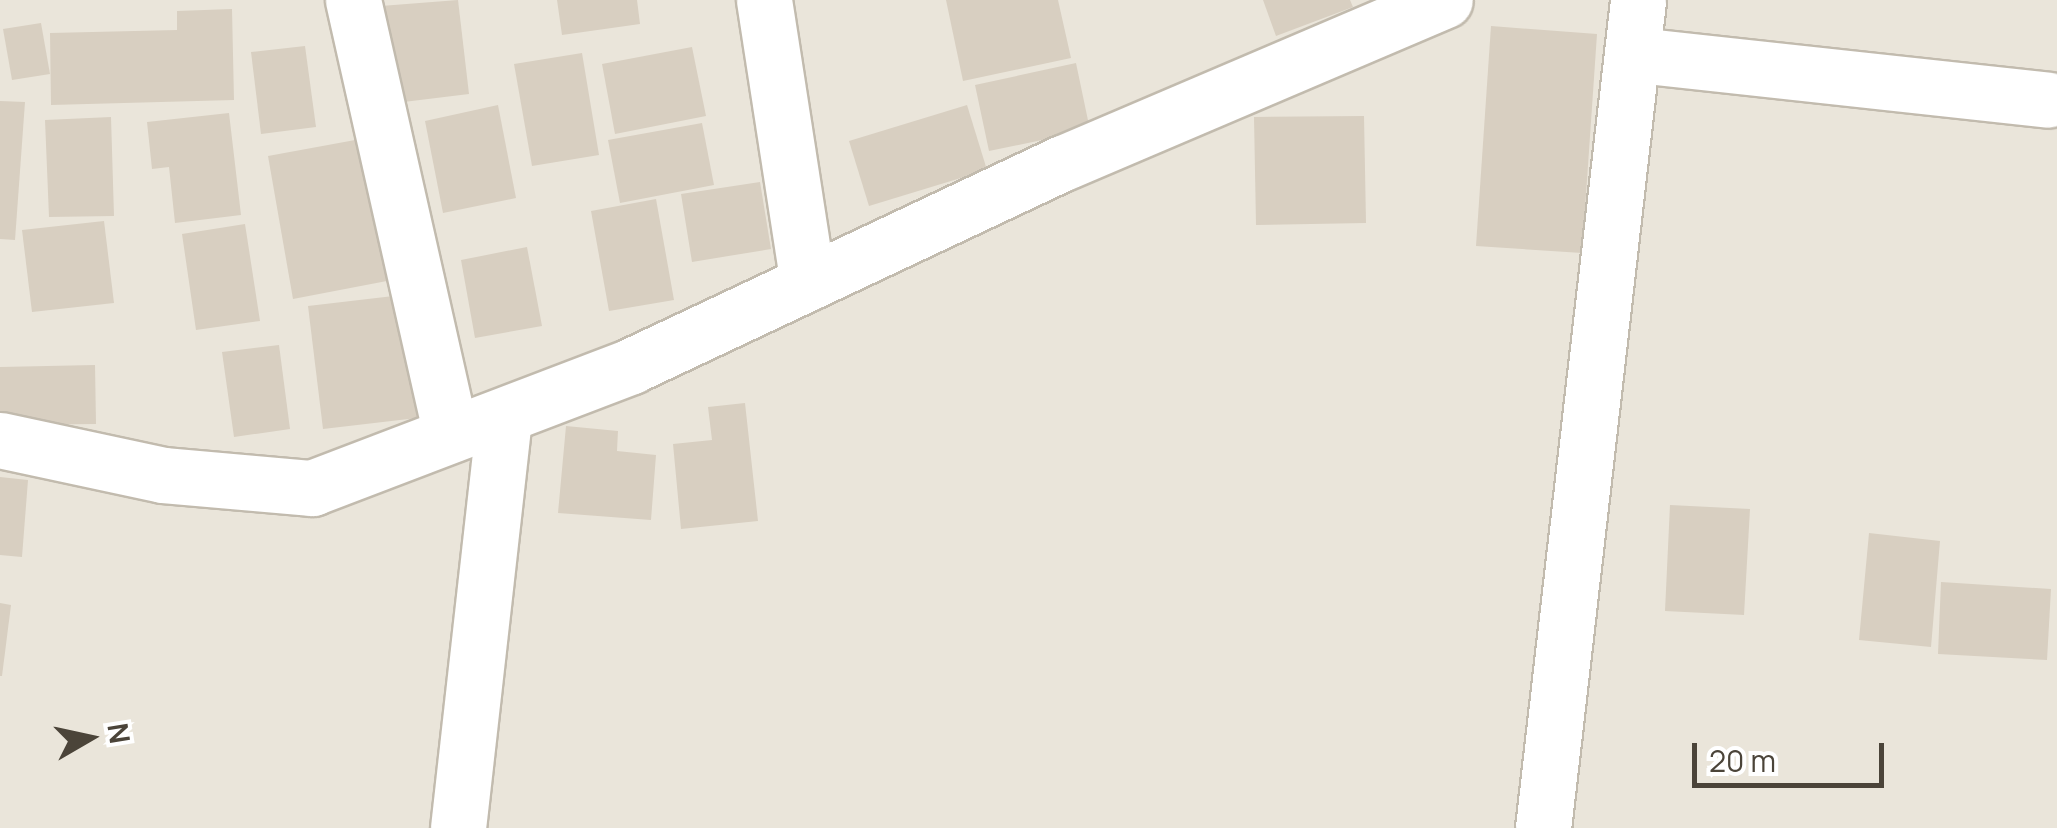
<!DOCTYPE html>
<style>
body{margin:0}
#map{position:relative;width:2057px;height:828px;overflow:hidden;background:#f6f3ec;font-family:Manrope,sans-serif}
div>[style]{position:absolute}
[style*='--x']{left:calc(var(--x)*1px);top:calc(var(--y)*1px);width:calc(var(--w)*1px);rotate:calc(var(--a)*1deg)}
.residential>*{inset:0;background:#eae5da}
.building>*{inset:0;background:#d8cfc1}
.roads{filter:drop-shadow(2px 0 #c2bbae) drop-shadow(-2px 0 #c2bbae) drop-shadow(0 2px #c2bbae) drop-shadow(0 -2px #c2bbae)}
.minor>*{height:55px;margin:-27.5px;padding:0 27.5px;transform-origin:27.5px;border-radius:27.5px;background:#fff}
span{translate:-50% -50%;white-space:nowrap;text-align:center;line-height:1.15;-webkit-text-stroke:8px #fff;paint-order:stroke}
.north{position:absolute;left:40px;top:688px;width:100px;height:100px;-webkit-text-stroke:8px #fff;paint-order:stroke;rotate:81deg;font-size:28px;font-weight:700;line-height:40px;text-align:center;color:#4b4439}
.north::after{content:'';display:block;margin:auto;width:35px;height:45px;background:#4b4439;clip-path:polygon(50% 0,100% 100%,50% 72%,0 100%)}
.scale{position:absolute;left:1692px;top:743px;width:192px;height:45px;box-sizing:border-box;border:5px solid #4b4439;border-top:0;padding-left:12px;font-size:30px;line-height:35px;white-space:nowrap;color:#4b4439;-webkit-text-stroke:8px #fff;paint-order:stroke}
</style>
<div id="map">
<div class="residential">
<i style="clip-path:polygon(0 0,2057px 0,2057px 828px,0 828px)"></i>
</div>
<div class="building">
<i style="clip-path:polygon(458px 0,469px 94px,379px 105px,368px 7px)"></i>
<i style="clip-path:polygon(557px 0,637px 0,640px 24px,562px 35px)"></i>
<i style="clip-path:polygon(946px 0,1058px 0,1071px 58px,963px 81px)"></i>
<i style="clip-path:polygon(1263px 0,1350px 0,1353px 7px,1276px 36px)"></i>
<i style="clip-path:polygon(232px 9px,234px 100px,51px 105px,50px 33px,177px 30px,177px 11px)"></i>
<i style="clip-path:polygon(41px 23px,50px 74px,12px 80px,3px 29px)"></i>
<i style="clip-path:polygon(1491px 26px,1597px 34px,1582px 253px,1476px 246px)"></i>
<i style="clip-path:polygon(305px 46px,316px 127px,261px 134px,251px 52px)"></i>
<i style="clip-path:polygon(692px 47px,706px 116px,615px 134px,602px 64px)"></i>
<i style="clip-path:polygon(582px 53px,599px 155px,532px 166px,514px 64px)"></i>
<i style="clip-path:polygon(1076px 63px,1090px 130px,989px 151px,975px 85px)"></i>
<i style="clip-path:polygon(0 101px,25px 102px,15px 240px,0 239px)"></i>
<i style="clip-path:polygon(498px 105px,516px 198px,443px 213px,425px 121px)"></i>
<i style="clip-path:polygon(967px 105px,987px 170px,869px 206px,849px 141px)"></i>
<i style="clip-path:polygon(229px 113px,241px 215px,175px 223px,169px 167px,152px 169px,147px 122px)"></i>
<i style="clip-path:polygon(1364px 116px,1366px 223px,1256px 225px,1254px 117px)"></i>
<i style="clip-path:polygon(111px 117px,114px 216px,49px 217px,45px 120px)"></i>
<i style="clip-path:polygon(702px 123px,714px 185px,620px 203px,608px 140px)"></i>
<i style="clip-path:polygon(366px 138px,392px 280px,293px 299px,268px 156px)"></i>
<i style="clip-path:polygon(760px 182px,771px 249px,692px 262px,681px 194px)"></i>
<i style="clip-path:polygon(656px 199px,674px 300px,609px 311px,591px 211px)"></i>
<i style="clip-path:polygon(104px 221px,114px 303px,32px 312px,22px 230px)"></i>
<i style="clip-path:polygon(245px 224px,260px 321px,196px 330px,182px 234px)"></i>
<i style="clip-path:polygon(527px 247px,542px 326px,475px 338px,461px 260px)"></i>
<i style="clip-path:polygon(402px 295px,417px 418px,323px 429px,308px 306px)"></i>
<i style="clip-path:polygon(279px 345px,290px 429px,234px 437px,222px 352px)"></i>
<i style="clip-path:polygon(95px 365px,96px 424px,0 425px,0 367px)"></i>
<i style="clip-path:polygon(745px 403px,758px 521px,681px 529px,673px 444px,712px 440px,708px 407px)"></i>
<i style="clip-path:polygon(566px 426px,618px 431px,617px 451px,656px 455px,651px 520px,558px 513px)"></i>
<i style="clip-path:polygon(0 477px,28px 480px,22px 557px,0 555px)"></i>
<i style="clip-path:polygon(1670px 505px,1750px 509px,1744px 615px,1665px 611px)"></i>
<i style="clip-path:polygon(1869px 533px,1940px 541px,1931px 647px,1859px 640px)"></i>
<i style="clip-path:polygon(1941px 582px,2051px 589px,2047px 660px,1938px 654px)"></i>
<i style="clip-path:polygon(0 603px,11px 605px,2px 676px,0 676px)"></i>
</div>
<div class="roads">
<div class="minor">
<i style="--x:353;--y:0;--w:445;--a:77.3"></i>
<i style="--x:764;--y:0;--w:286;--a:81.2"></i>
<i style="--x:1637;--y:55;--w:413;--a:6.2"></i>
<i style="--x:0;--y:440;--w:167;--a:12.1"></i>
<i style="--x:163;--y:475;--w:150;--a:5"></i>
<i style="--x:312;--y:488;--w:342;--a:-20.9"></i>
<i style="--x:631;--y:366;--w:477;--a:-25.2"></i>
<i style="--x:1063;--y:163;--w:415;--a:-23.1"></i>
<i style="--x:458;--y:828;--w:411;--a:-83.6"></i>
<i style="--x:1543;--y:828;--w:833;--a:-83.45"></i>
</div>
</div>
<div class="north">N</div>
<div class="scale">20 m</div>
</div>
